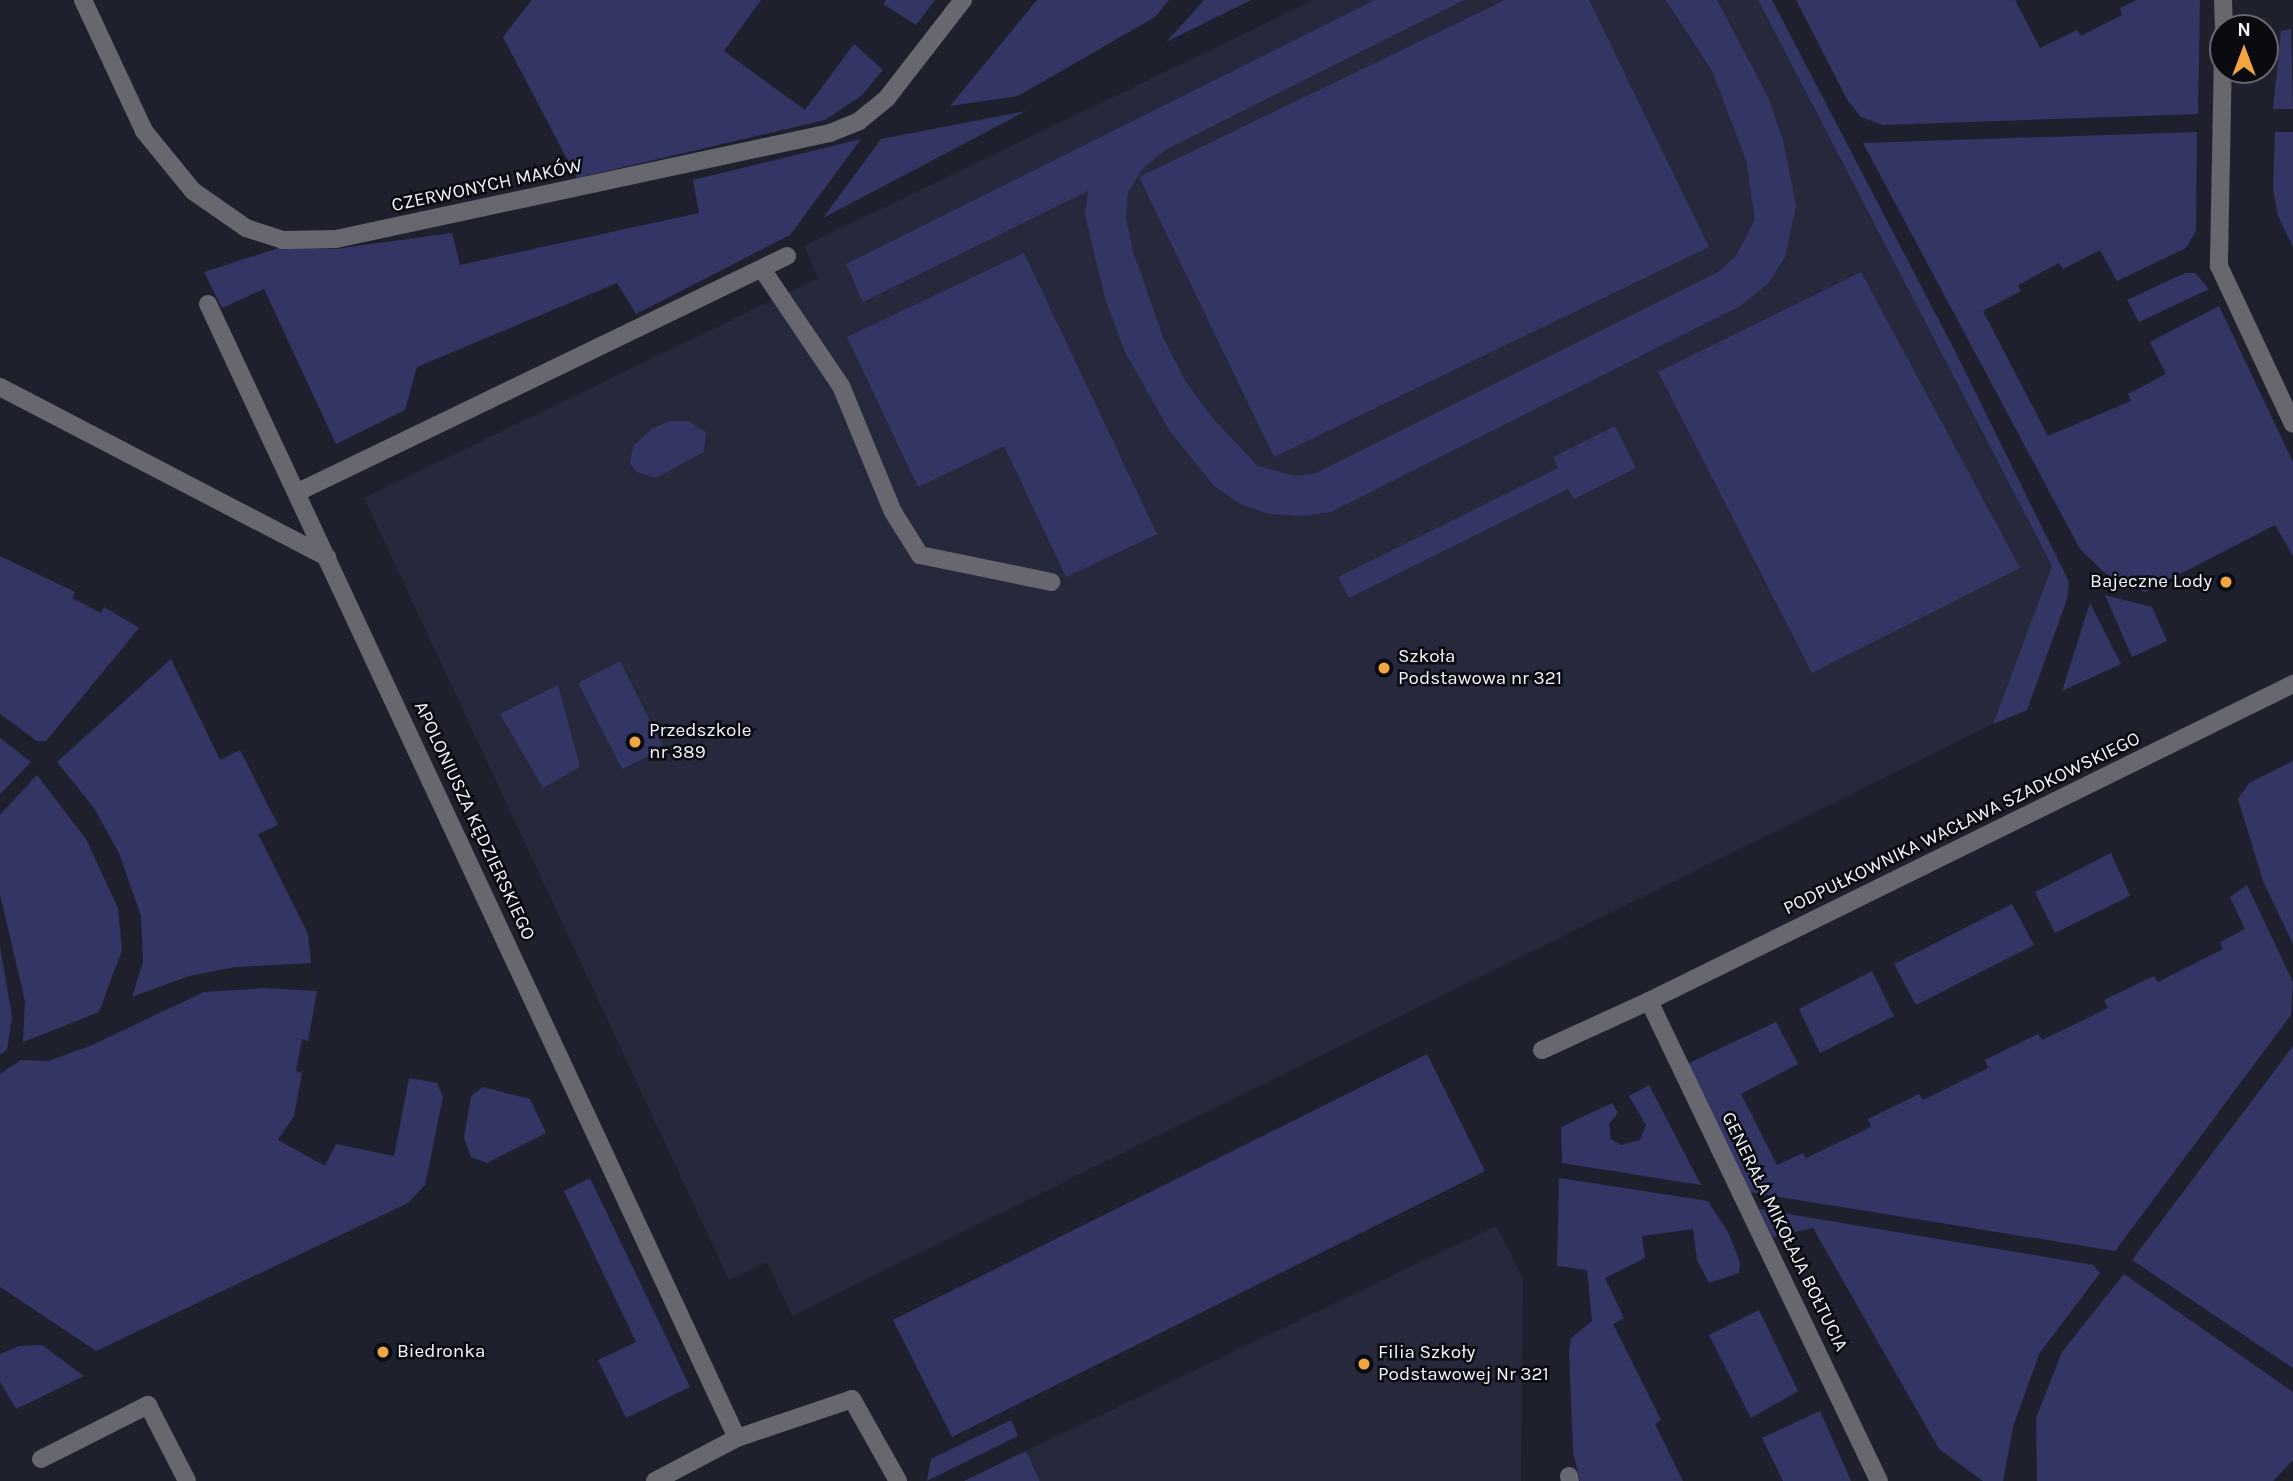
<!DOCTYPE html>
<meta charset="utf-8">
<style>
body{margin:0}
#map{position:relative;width:2293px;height:1481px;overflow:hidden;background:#1f202e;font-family:Karla,sans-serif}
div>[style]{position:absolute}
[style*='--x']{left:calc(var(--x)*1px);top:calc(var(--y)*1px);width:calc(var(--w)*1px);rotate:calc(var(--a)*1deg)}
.built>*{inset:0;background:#26283b}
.green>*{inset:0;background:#333565}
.lane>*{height:18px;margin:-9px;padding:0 9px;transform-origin:9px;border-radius:9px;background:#67686f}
.street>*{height:18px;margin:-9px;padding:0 9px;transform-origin:9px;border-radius:9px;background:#67686f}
.dots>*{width:19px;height:19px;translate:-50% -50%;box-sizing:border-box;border:4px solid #0a0b10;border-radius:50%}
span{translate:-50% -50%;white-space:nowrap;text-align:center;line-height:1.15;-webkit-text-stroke:5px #0a0b10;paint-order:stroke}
.street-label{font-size:19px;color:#f3f4fd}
.poi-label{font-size:19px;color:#f3f4fd}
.right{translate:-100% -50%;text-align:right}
.left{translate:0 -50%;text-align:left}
.north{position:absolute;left:2209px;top:14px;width:70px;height:70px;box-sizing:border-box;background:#0a0b10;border:2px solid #67686f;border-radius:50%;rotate:0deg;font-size:19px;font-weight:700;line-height:28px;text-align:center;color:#f3f4fd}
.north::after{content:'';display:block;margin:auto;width:24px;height:32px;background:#f2a541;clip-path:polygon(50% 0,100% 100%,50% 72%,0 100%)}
</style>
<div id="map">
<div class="built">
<i style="clip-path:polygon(1314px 0,1758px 0,2052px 566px,1993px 724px,792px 1316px,767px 1262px,729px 1280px,364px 498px,818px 278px,804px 246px)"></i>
<i style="clip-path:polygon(1496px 1226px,1523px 1278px,1521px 1481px,1040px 1481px,1026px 1451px)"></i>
</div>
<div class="green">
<i style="clip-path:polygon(532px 0,761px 0,724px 51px,805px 110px,854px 44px,883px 70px,861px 96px,825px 120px,577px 178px,503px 37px)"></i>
<i style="clip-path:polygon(886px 0,935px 0,916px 25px,883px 4px)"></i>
<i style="clip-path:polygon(1037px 0,1169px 0,1155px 17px,1018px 96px,950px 106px)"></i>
<i style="clip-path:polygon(1204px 0,1251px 0,1166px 42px,1191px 15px)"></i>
<i style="clip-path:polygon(1375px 0,1464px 0,1167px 149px,1144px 167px,1128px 192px,1126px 218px,1133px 251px,1163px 337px,1186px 382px,1214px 420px,1258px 466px,1295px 476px,1316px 473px,1718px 272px,1736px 256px,1755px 219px,1746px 160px,1712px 71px,1666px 0,1717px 0,1768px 97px,1783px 140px,1796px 206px,1785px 257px,1768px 284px,1740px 306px,1331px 512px,1301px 516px,1269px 514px,1240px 504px,1214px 486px,1169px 430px,1124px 350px,1105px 298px,1085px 215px,1088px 191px,863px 302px,846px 264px)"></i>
<i style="clip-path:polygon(1505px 0,1589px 0,1709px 247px,1274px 457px,1139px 177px)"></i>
<i style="clip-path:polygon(1758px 0,1772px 0,1956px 353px,2069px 582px,2067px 599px,2027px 710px,1993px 724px,2052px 566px)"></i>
<i style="clip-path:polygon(1796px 0,2015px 0,2040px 48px,2077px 30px,2081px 36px,2122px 15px,2120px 8px,2137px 0,2200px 0,2198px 114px,1883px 125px,1861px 117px,1848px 101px)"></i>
<i style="clip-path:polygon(2291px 29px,2293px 109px,2273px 109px,2281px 31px)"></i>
<i style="clip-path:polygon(1026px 111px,823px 218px,881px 139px)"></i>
<i style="clip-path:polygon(2197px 132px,2196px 231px,2186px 248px,2117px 281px,2100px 250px,2063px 269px,2059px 263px,2018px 285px,2021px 291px,1983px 311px,2048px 436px,2131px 401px,2128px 394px,2166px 374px,2150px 342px,2219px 306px,2293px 462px,2293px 556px,2275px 525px,2145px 592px,2106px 574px,2080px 549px,1863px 143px)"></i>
<i style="clip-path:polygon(2275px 132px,2293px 132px,2293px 247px,2278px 216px,2273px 189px)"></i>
<i style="clip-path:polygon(861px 139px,790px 235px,636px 314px,617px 283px,417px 367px,405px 410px,336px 444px,264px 289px,222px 308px,204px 272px,282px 247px,335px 249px,452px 233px,460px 265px,699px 213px,693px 180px)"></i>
<i style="clip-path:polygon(1024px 253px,1157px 534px,1066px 577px,1004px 446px,918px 487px,847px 337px)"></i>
<i style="clip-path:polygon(1861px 272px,2020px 568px,1812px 673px,1658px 372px)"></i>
<i style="clip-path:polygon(2185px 273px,2195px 273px,2209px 289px,2139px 322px,2127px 300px)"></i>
<i style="clip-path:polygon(670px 421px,688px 421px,706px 432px,704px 452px,656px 478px,637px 472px,630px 464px,633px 446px,653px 428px)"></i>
<i style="clip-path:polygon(1615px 426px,1636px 468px,1574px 499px,1568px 489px,1349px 598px,1338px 577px,1558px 468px,1553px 457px)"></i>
<i style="clip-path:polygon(0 556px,75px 592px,72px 598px,101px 613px,104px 607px,139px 628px,46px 741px,37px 741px,0 714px)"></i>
<i style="clip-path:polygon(2105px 595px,2152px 607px,2167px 641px,2132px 657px)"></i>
<i style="clip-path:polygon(2090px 603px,2121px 664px,2062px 691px)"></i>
<i style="clip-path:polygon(171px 659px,220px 760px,240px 750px,278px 825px,258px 834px,308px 934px,311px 963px,235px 967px,189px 976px,132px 997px,143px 962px,141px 916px,119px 853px,94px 808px,57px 762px)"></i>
<i style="clip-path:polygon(620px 661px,664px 749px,622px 769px,578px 683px)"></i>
<i style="clip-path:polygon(558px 685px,580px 767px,543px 788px,500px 714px)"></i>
<i style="clip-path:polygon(0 738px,31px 762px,0 794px)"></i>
<i style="clip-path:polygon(2293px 761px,2293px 944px,2263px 881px,2238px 799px,2249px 783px)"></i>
<i style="clip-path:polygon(37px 775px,86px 839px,118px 908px,122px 950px,99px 1012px,23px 1042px,25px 1001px,0 894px,0 815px)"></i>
<i style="clip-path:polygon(2111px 853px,2130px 896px,2055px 933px,2035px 892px)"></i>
<i style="clip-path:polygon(2247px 885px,2293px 982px,2291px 1015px,2115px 1251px,1749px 1192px,1685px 1065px,1776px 1022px,1798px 1064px,1741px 1094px,1777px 1165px,1803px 1153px,1806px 1158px,1871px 1127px,1868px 1119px,1919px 1094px,1923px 1100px,1988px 1068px,1985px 1060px,2038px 1034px,2042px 1040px,2108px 1008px,2104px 1000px,2154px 976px,2158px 982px,2223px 949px,2220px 942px,2245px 929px,2230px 897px)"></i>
<i style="clip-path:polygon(2012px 904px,2034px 945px,1916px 1005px,1894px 964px)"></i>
<i style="clip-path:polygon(0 946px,12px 1017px,7px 1050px,0 1055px)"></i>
<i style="clip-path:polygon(1872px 971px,1894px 1016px,1820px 1053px,1799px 1009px)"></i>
<i style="clip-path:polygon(266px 988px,317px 991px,308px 1041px,302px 1039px,296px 1071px,302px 1073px,294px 1116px,278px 1140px,325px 1166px,336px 1144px,394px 1156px,409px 1078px,437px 1083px,443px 1097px,425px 1185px,408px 1203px,96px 1351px,0 1287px,0 1074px,21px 1060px,48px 1061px,90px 1046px,204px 992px)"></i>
<i style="clip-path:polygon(2293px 1046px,2293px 1368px,2132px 1260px)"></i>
<i style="clip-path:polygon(1427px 1054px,1485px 1171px,952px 1437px,893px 1320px)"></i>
<i style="clip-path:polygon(1649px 1085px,1701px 1185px,1562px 1163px,1561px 1127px,1612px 1103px,1618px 1113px,1609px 1124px,1611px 1139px,1621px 1145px,1640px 1140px,1646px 1125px,1629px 1096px)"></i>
<i style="clip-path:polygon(483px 1087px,530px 1099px,546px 1133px,487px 1163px,471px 1157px,464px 1138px,471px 1096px)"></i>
<i style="clip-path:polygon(590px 1178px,690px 1387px,626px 1418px,598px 1360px,636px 1342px,564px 1191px)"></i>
<i style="clip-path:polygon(1559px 1178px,1708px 1201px,1728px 1232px,1740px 1262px,1739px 1273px,1709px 1283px,1697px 1260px,1693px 1229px,1642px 1236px,1645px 1258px,1605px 1278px,1624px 1318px,1613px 1324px,1661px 1420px,1655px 1424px,1683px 1481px,1580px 1481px,1573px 1452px,1569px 1351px,1571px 1338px,1592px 1321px,1587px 1270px,1557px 1266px)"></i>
<i style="clip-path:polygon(1759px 1209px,2093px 1265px,2100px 1273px,2039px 1354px,2013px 1427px,2003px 1481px,1983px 1481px,1939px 1449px,1813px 1228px,1773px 1237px)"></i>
<i style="clip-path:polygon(2124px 1274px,2293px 1392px,2293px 1460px,2273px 1481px,2037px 1481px,2036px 1418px,2062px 1352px)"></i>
<i style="clip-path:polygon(1759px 1310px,1798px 1391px,1751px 1418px,1709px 1335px)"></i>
<i style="clip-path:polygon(42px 1345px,84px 1376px,16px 1409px,0 1382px,0 1354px,19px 1346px)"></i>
<i style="clip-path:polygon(1820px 1411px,1851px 1481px,1783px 1481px,1762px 1438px)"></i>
<i style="clip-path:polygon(1011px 1420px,1018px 1436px,927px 1481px,931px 1459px)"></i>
<i style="clip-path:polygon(1026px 1451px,1040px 1481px,964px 1481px)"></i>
</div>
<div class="lane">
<i style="--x:762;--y:269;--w:141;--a:56"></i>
<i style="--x:841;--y:386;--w:136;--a:67.6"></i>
<i style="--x:893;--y:512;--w:51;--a:57.9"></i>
<i style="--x:920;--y:555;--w:134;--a:11.6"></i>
<i style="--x:1542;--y:1050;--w:118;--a:-24.6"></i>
<i style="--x:1649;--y:1001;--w:532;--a:64.4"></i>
<i style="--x:41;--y:1459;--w:120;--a:-26.8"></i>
<i style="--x:148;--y:1405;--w:85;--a:62.8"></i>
<i style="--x:1569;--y:1476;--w:5;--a:79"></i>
</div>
<div class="street">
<i style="--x:83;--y:0;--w:145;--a:65"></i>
<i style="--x:144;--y:131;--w:77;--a:50.8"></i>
<i style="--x:193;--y:191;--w:65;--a:34.9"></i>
<i style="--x:246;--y:228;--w:39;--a:18"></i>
<i style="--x:283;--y:240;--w:53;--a:-1.1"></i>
<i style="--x:336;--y:239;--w:505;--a:-12.11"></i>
<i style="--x:830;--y:133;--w:31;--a:-22"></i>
<i style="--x:859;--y:121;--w:36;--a:-39"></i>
<i style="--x:887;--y:98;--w:124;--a:-52.2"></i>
<i style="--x:2223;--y:0;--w:28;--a:88"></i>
<i style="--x:2223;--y:52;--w:214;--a:91.1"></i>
<i style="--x:2219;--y:266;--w:174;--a:64.9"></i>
<i style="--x:208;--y:304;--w:1251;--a:64.99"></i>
<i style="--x:0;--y:387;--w:369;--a:27.5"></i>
<i style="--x:298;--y:492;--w:543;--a:-25.76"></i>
<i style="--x:1649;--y:1001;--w:718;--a:-26.21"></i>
<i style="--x:655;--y:1481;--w:93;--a:-27.7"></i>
<i style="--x:737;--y:1438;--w:121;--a:-18.7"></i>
<i style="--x:852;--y:1399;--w:94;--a:60.7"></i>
</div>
<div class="dots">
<i style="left:2226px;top:582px;background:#f2a541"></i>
<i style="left:1384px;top:668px;background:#f2a541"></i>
<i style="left:635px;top:742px;background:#f2a541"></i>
<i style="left:383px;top:1352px;background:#f2a541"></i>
<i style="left:1364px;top:1364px;background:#f2a541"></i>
</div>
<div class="street-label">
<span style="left:487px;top:186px;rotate:-12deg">CZERWONYCH MAKÓW</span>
<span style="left:474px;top:821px;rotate:65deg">APOLONIUSZA KĘDZIERSKIEGO</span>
<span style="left:1962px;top:824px;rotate:-26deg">PODPUŁKOWNIKA WACŁAWA SZADKOWSKIEGO</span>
<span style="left:1784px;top:1232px;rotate:64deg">GENERAŁA MIKOŁAJA BOŁTUCIA</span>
</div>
<div class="poi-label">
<span class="right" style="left:2212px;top:582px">Bajeczne Lody</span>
<span class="left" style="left:1398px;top:668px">Szkoła<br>Podstawowa nr 321</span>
<span class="left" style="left:649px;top:742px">Przedszkole<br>nr 389</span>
<span class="left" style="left:397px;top:1352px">Biedronka</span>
<span class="left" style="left:1378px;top:1364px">Filia Szkoły<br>Podstawowej Nr 321</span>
</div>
<div class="north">N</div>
</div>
